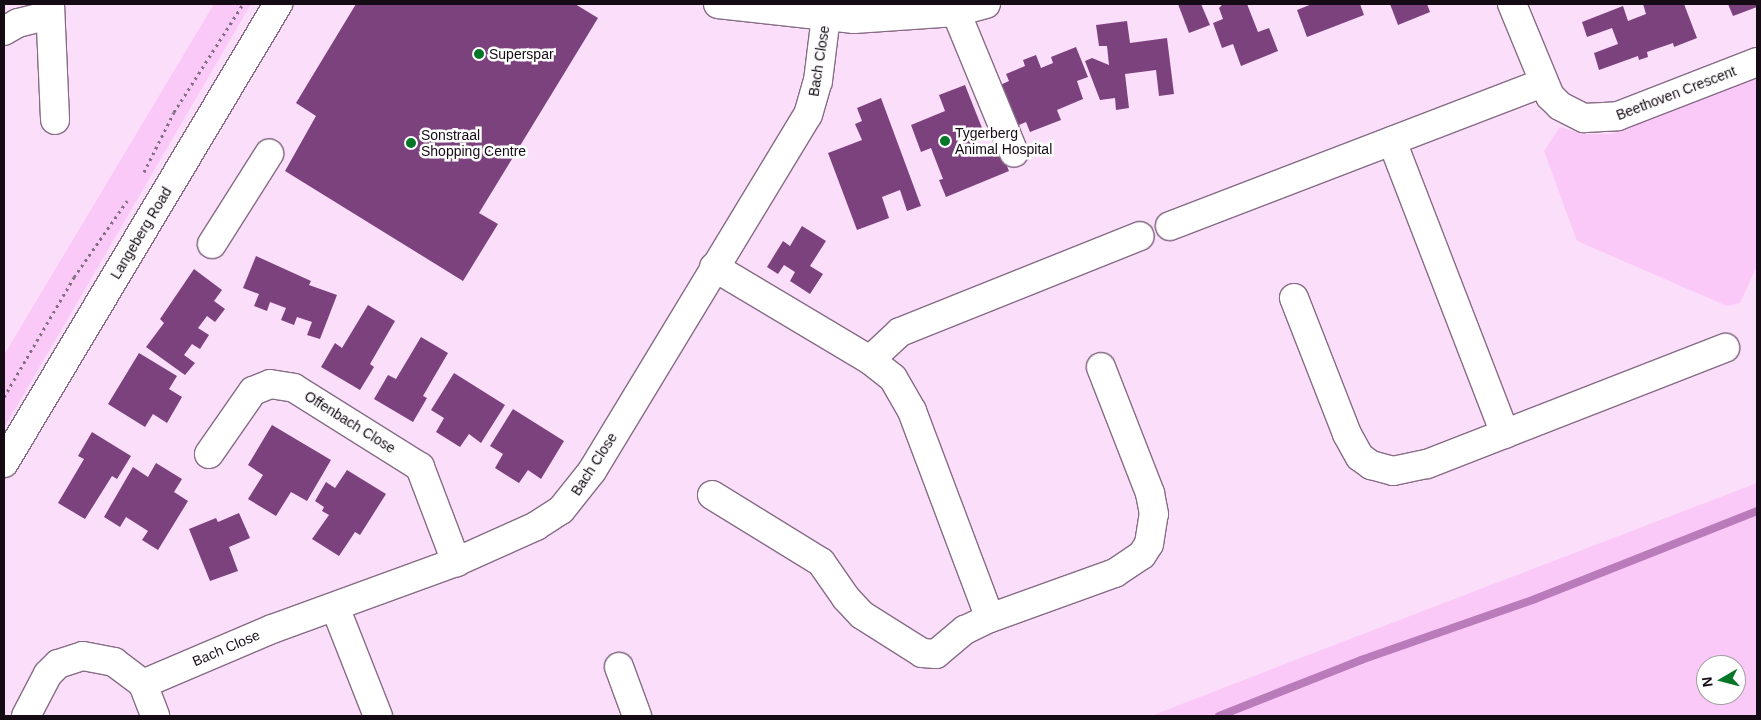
<!DOCTYPE html>
<style>
body{margin:0}
#map{position:relative;width:1761px;height:720px;overflow:hidden;background:#fbdefa;font-family:Arial,sans-serif}
div>[style]{position:absolute}
[style*='--x']{left:calc(var(--x)*1px);top:calc(var(--y)*1px);width:calc(var(--w)*1px);rotate:calc(var(--a)*1deg)}
.green>*{inset:0;background:#fac9f8}
.stream>*{height:8px;margin:-4px;padding:0 4px;transform-origin:4px;border-radius:4px;background:#b97bb9}
.building>*{inset:0;background:#7c427d}
.path>*{height:3px;margin-top:-1.5px;transform-origin:0;background:repeating-linear-gradient(90deg,#826f81 0 2.5px,transparent 0 6.5px)}
.roads{filter:drop-shadow(1px 0 #866c85) drop-shadow(-1px 0 #866c85) drop-shadow(0 1px #866c85) drop-shadow(0 -1px #866c85)}
.minor>*{height:28px;margin:-14px;padding:0 14px;transform-origin:14px;border-radius:14px;background:#fff}
.major>*{height:28px;margin:-14px;padding:0 14px;transform-origin:14px;border-radius:14px;background:#fff}
.dots>*{width:14px;height:14px;translate:-50% -50%;box-sizing:border-box;border:2px solid #fff;border-radius:50%}
span{translate:-50% -50%;white-space:nowrap;text-align:center;line-height:1.15;-webkit-text-stroke:5px #fff;paint-order:stroke}
.poi-label{font-size:14px;color:#140b14}
.left{translate:0 -50%;text-align:left}
.street-label{font-size:14px;color:#140b14}
.frame{position:absolute;inset:0;border:5px solid #140b14;pointer-events:none}
.north{position:absolute;left:1696px;top:655px;width:50px;height:50px;box-sizing:border-box;background:#fff;border:1px solid #a19da1;border-radius:50%;rotate:262deg;font-size:14px;font-weight:700;line-height:20px;text-align:center;color:#140b14}
.north::after{content:'';display:block;margin:auto;width:18px;height:22px;background:#067629;clip-path:polygon(50% 0,100% 100%,50% 72%,0 100%)}
</style>
<div id="map">
<div class="green">
<i style="clip-path:polygon(214px 4px,251px 4px,4px 428px,4px 355px)"></i>
<i style="clip-path:polygon(1757px 75px,1757px 266px,1740px 303px,1727px 306px,1577px 241px,1544px 151px,1560px 127px,1582px 134px,1611px 134px)"></i>
<i style="clip-path:polygon(evenodd,1757px 483px,1757px 716px,1151px 716px,1316px 652px,1757px 483px,1706px 665px,1736px 665px,1736px 695px,1706px 695px,1706px 665px)"></i>
</div>
<div class="stream">
<i style="--x:1219;--y:716;--w:153;--a:-21.5"></i>
<i style="--x:1361;--y:660;--w:184;--a:-19.3"></i>
<i style="--x:1535;--y:599;--w:239;--a:-21.6"></i>
</div>
<div class="building">
<i style="clip-path:polygon(356px 4px,575px 4px,598px 18px,479px 213px,498px 224px,463px 281px,285px 171px,316px 116px,296px 103px)"></i>
<i style="clip-path:polygon(1178px 4px,1201px 4px,1210px 25px,1189px 33px)"></i>
<i style="clip-path:polygon(1223px 4px,1247px 4px,1258px 32px,1269px 28px,1278px 51px,1241px 66px,1233px 44px,1222px 48px,1213px 23px,1223px 19px,1219px 8px)"></i>
<i style="clip-path:polygon(1312px 4px,1360px 4px,1364px 15px,1307px 37px,1297px 10px)"></i>
<i style="clip-path:polygon(1390px 4px,1427px 4px,1430px 12px,1398px 25px)"></i>
<i style="clip-path:polygon(1643px 4px,1684px 4px,1697px 38px,1674px 47px,1673px 43px,1647px 52px,1648px 57px,1639px 60px,1638px 56px,1599px 70px,1594px 53px,1618px 44px,1612px 28px,1587px 37px,1582px 22px,1623px 6px,1628px 21px,1646px 14px)"></i>
<i style="clip-path:polygon(1728px 4px,1757px 4px,1757px 7px,1733px 16px)"></i>
<i style="clip-path:polygon(1127px 21px,1130px 43px,1167px 38px,1174px 94px,1159px 96px,1156px 70px,1125px 74px,1129px 108px,1116px 110px,1115px 98px,1100px 100px,1085px 61px,1092px 58px,1109px 65px,1107px 46px,1099px 46px,1096px 25px)"></i>
<i style="clip-path:polygon(1076px 47px,1088px 77px,1077px 81px,1083px 99px,1057px 110px,1061px 120px,1030px 132px,1026px 122px,1014px 127px,998px 86px,1009px 81px,1006px 74px,1025px 66px,1023px 60px,1036px 55px,1041px 68px,1053px 63px,1051px 57px)"></i>
<i style="clip-path:polygon(965px 85px,982px 128px,970px 133px,979px 157px,1000px 149px,1009px 171px,946px 197px,939px 180px,943px 179px,931px 148px,921px 152px,911px 125px,945px 111px,939px 95px)"></i>
<i style="clip-path:polygon(881px 98px,921px 206px,907px 211px,900px 190px,882px 197px,889px 218px,857px 230px,828px 153px,862px 140px,855px 124px,862px 121px,857px 108px)"></i>
<i style="clip-path:polygon(802px 226px,826px 241px,810px 266px,823px 274px,810px 294px,790px 281px,795px 272px,784px 265px,778px 274px,767px 267px,783px 241px,790px 246px)"></i>
<i style="clip-path:polygon(256px 256px,311px 281px,309px 285px,337px 295px,320px 339px,307px 335px,312px 322px,297px 317px,294px 325px,281px 320px,286px 308px,270px 302px,267px 311px,254px 306px,259px 294px,243px 288px)"></i>
<i style="clip-path:polygon(194px 269px,222px 290px,214px 301px,225px 309px,215px 322px,207px 316px,198px 328px,209px 335px,200px 349px,192px 344px,184px 355px,195px 363px,185px 375px,146px 347px,164px 323px,160px 319px)"></i>
<i style="clip-path:polygon(368px 305px,395px 321px,370px 364px,374px 367px,360px 390px,321px 367px,335px 343px,342px 348px)"></i>
<i style="clip-path:polygon(421px 337px,448px 353px,423px 396px,427px 398px,413px 422px,374px 399px,388px 375px,396px 379px)"></i>
<i style="clip-path:polygon(139px 353px,177px 376px,169px 389px,182px 397px,167px 423px,153px 414px,145px 427px,108px 404px)"></i>
<i style="clip-path:polygon(454px 373px,505px 405px,481px 443px,469px 434px,460px 447px,436px 432px,444px 418px,431px 410px)"></i>
<i style="clip-path:polygon(513px 409px,564px 441px,541px 479px,528px 470px,519px 483px,495px 468px,503px 454px,490px 446px)"></i>
<i style="clip-path:polygon(272px 425px,331px 460px,307px 501px,291px 492px,276px 516px,248px 499px,263px 475px,248px 465px)"></i>
<i style="clip-path:polygon(92px 432px,131px 456px,117px 479px,112px 476px,85px 519px,58px 503px,84px 459px,78px 456px)"></i>
<i style="clip-path:polygon(156px 463px,182px 479px,174px 492px,188px 501px,158px 550px,142px 540px,148px 531px,126px 517px,120px 527px,104px 517px,133px 467px,148px 477px)"></i>
<i style="clip-path:polygon(347px 470px,386px 494px,360px 535px,355px 532px,339px 556px,312px 539px,329px 515px,322px 511px,324px 507px,315px 501px,326px 482px,335px 488px)"></i>
<i style="clip-path:polygon(239px 513px,250px 538px,229px 547px,238px 571px,210px 581px,189px 529px,216px 518px,218px 522px)"></i>
</div>
<div class="path">
<i style="--x:144;--y:172;--w:67;--a:-63.4"></i>
<i style="--x:174;--y:112;--w:128;--a:-57.4"></i>
<i style="--x:4;--y:397;--w:139;--a:-59.7"></i>
<i style="--x:74;--y:277;--w:93;--a:-55.1"></i>
</div>
<div class="roads">
<div class="minor">
<i style="--x:50;--y:4;--w:116;--a:87.5"></i>
<i style="--x:718;--y:4;--w:137;--a:6.3"></i>
<i style="--x:854;--y:19;--w:102;--a:-3.9"></i>
<i style="--x:956;--y:12;--w:31;--a:-15"></i>
<i style="--x:1512;--y:4;--w:100;--a:67.6"></i>
<i style="--x:1550;--y:96;--w:14;--a:45"></i>
<i style="--x:1560;--y:106;--w:27;--a:27"></i>
<i style="--x:1584;--y:118;--w:34;--a:-3"></i>
<i style="--x:1618;--y:116;--w:149;--a:-21.2"></i>
<i style="--x:956;--y:12;--w:152;--a:67.6"></i>
<i style="--x:4;--y:31;--w:16;--a:-30"></i>
<i style="--x:18;--y:23;--w:33;--a:-14"></i>
<i style="--x:1392;--y:141;--w:314;--a:68.9"></i>
<i style="--x:1170;--y:226;--w:399;--a:-21"></i>
<i style="--x:212;--y:244;--w:107;--a:-57.7"></i>
<i style="--x:714;--y:267;--w:182;--a:30.8"></i>
<i style="--x:870;--y:360;--w:29;--a:38"></i>
<i style="--x:893;--y:378;--w:38;--a:60"></i>
<i style="--x:912;--y:411;--w:221;--a:69.4"></i>
<i style="--x:1294;--y:298;--w:146;--a:68.7"></i>
<i style="--x:1347;--y:434;--w:26;--a:61"></i>
<i style="--x:1360;--y:457;--w:14;--a:36"></i>
<i style="--x:1371;--y:465;--w:23;--a:15"></i>
<i style="--x:1393;--y:471;--w:35;--a:-12"></i>
<i style="--x:1427;--y:464;--w:320;--a:-21.3"></i>
<i style="--x:870;--y:360;--w:41;--a:-43"></i>
<i style="--x:900;--y:332;--w:258;--a:-21.8"></i>
<i style="--x:209;--y:454;--w:77;--a:-55.1"></i>
<i style="--x:253;--y:391;--w:18;--a:-22"></i>
<i style="--x:270;--y:384;--w:24;--a:9"></i>
<i style="--x:294;--y:388;--w:149;--a:32.1"></i>
<i style="--x:420;--y:467;--w:102;--a:69.2"></i>
<i style="--x:712;--y:495;--w:128;--a:31.6"></i>
<i style="--x:821;--y:562;--w:44;--a:55.2"></i>
<i style="--x:846;--y:598;--w:23;--a:47"></i>
<i style="--x:862;--y:615;--w:71;--a:32.3"></i>
<i style="--x:922;--y:653;--w:14;--a:4"></i>
<i style="--x:936;--y:654;--w:38;--a:-40"></i>
<i style="--x:965;--y:630;--w:28;--a:-26"></i>
<i style="--x:990;--y:618;--w:133;--a:-19.8"></i>
<i style="--x:1115;--y:573;--w:32;--a:-34"></i>
<i style="--x:1142;--y:555;--w:13;--a:-58"></i>
<i style="--x:1149;--y:544;--w:30;--a:-81"></i>
<i style="--x:1154;--y:514;--w:21;--a:-101"></i>
<i style="--x:1150;--y:493;--w:135;--a:-111.3"></i>
<i style="--x:335;--y:607;--w:117;--a:68.5"></i>
<i style="--x:619;--y:667;--w:52;--a:69.8"></i>
<i style="--x:143;--y:684;--w:140;--a:-23.1"></i>
<i style="--x:272;--y:629;--w:196;--a:-20"></i>
<i style="--x:456;--y:562;--w:88;--a:-24.2"></i>
<i style="--x:536;--y:526;--w:30;--a:-33"></i>
<i style="--x:561;--y:510;--w:50;--a:-51.5"></i>
<i style="--x:592;--y:471;--w:416;--a:-58.8"></i>
<i style="--x:808;--y:115;--w:35;--a:-74"></i>
<i style="--x:818;--y:81;--w:65;--a:-83"></i>
<i style="--x:26;--y:716;--w:47;--a:-62.4"></i>
<i style="--x:48;--y:674;--w:14;--a:-45"></i>
<i style="--x:58;--y:664;--w:26;--a:-18"></i>
<i style="--x:83;--y:656;--w:32;--a:11"></i>
<i style="--x:114;--y:662;--w:36;--a:37"></i>
<i style="--x:143;--y:684;--w:34;--a:69"></i>
</div>
<div class="major">
<i style="--x:4;--y:463;--w:535;--a:-59.16"></i>
</div>
</div>
<div class="dots">
<i style="left:479px;top:54px;background:#067629"></i>
<i style="left:945px;top:141px;background:#067629"></i>
<i style="left:411px;top:143px;background:#067629"></i>
</div>
<div class="poi-label">
<span class="left" style="left:489px;top:54px">Superspar</span>
<span class="left" style="left:955px;top:141px">Tygerberg<br>Animal Hospital</span>
<span class="left" style="left:421px;top:143px">Sonstraal<br>Shopping Centre</span>
</div>
<div class="street-label">
<span style="left:819px;top:61px;rotate:-81deg">Bach Close</span>
<span style="left:1676px;top:93px;rotate:-21deg">Beethoven Crescent</span>
<span style="left:141px;top:233px;rotate:-59deg">Langeberg Road</span>
<span style="left:350px;top:422px;rotate:32deg">Offenbach Close</span>
<span style="left:594px;top:464px;rotate:-57deg">Bach Close</span>
<span style="left:226px;top:648px;rotate:-23deg">Bach Close</span>
</div>
<div class="frame"></div>
<div class="north">N</div>
</div>
